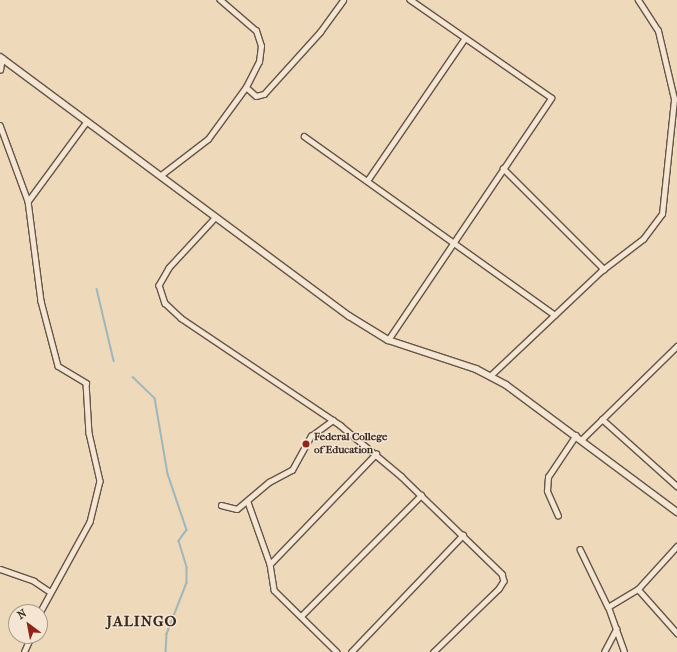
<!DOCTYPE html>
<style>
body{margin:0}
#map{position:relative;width:677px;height:652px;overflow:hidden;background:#efd9bb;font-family:"IM FELL French Canon",serif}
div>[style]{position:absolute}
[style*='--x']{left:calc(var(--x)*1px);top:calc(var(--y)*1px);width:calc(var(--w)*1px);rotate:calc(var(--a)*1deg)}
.stream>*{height:1.5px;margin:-0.75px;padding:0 0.75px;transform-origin:0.75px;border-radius:0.75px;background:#9eb7ba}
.roads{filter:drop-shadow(1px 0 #655547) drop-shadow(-1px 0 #655547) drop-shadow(0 1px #655547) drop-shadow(0 -1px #655547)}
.minor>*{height:4.5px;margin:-2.25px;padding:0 2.25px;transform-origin:2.25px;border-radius:2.25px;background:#f5e6d3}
.secondary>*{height:6px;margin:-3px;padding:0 3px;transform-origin:3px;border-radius:3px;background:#f5e6d3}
.dots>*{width:11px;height:11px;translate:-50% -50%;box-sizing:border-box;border:2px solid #f5e6d3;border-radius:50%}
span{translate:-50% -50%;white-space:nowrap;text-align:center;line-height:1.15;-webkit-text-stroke:3px #f5e6d3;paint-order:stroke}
.poi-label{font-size:11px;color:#372920;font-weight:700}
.left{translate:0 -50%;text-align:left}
.district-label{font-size:15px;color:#372920;font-weight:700;letter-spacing:1px}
.north{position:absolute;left:8px;top:604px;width:40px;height:40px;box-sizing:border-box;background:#f5e6d3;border:1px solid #a99a8b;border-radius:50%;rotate:328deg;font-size:11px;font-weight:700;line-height:16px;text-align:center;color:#372920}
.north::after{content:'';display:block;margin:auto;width:14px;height:18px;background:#8f2418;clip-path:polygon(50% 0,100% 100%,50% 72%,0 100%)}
</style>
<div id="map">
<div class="stream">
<i style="--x:97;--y:289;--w:74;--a:76.7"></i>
<i style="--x:133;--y:377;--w:30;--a:44"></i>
<i style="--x:155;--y:398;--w:77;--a:80.3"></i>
<i style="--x:168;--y:474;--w:59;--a:71.3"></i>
<i style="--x:187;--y:530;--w:14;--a:126"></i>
<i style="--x:179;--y:541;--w:28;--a:73"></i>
<i style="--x:187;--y:568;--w:15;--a:90"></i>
<i style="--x:187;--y:583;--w:55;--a:111.4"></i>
<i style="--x:167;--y:634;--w:18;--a:93"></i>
</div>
<div class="roads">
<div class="minor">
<i style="--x:0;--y:70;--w:12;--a:-81"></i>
<i style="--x:246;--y:87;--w:13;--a:42"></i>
<i style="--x:256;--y:96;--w:8;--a:-14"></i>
<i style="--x:264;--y:94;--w:84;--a:-47.9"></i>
<i style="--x:320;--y:32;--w:39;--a:-54"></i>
<i style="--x:0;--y:125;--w:81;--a:69.8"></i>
<i style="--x:28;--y:201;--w:101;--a:82.6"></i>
<i style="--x:41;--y:301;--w:67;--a:75.3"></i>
<i style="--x:58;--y:366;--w:33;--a:31"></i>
<i style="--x:86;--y:383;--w:50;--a:86.6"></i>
<i style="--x:89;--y:433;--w:49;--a:77.1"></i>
<i style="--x:100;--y:481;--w:42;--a:103.7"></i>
<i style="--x:90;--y:522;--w:104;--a:118.8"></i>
<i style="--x:304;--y:136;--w:308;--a:35.5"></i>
<i style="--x:503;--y:168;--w:143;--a:45"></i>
<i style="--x:161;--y:175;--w:59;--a:-37.5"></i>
<i style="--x:208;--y:139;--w:64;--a:-53.8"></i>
<i style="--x:246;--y:87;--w:28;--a:-63"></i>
<i style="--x:259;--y:62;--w:16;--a:-83"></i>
<i style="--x:261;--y:46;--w:16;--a:-108"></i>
<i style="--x:256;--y:31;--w:48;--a:-139.3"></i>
<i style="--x:367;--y:181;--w:173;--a:-55.6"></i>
<i style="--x:28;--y:201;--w:99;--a:-53.6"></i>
<i style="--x:216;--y:217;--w:69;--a:132.7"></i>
<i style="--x:169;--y:268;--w:20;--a:120"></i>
<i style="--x:159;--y:285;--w:19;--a:72"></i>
<i style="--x:165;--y:303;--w:22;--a:43"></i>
<i style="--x:181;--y:318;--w:192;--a:33.9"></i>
<i style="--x:340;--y:425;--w:80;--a:39.9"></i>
<i style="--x:401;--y:476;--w:141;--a:44.1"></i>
<i style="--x:502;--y:574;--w:7;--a:74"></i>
<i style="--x:504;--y:581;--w:9;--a:122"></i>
<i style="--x:499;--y:589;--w:91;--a:135.9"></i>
<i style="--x:388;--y:340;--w:292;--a:-56"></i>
<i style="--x:551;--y:98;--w:172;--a:-145.2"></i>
<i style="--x:490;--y:376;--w:153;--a:-43.4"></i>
<i style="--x:601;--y:271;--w:53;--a:-37.3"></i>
<i style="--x:643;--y:239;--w:31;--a:-53"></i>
<i style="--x:662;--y:214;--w:116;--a:-84"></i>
<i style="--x:674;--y:99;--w:70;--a:-103.2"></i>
<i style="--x:658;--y:31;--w:37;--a:-123"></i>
<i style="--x:602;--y:419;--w:101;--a:41.8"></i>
<i style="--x:582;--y:439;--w:133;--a:-44.4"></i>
<i style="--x:248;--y:502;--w:66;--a:70.5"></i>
<i style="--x:270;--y:564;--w:26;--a:81"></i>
<i style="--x:274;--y:590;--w:88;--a:44.5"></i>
<i style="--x:221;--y:505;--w:16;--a:14"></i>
<i style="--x:237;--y:509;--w:42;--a:-40.2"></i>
<i style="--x:269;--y:482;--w:26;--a:-28"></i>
<i style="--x:292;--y:470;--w:39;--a:-61"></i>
<i style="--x:311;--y:436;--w:27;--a:-36"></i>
<i style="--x:558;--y:516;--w:27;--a:-114"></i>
<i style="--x:547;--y:491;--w:14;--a:-86"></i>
<i style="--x:548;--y:477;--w:50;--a:-56.3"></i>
<i style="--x:580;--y:549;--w:64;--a:64.2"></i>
<i style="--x:270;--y:564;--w:153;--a:-46.1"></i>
<i style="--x:0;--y:569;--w:36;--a:19"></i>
<i style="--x:34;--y:581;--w:18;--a:34"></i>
<i style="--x:638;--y:589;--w:59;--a:48.4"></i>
<i style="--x:302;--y:615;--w:169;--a:-45.2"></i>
<i style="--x:24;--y:652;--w:17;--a:-66"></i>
<i style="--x:351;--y:652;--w:162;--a:-46.3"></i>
<i style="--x:604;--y:652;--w:26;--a:-62"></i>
<i style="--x:624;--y:652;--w:48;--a:-109.6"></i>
<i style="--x:608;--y:607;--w:35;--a:-31"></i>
<i style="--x:638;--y:589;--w:58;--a:-47.8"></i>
</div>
<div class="secondary">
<i style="--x:0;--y:57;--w:435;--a:36.6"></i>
<i style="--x:349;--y:316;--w:46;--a:31.6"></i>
<i style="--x:388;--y:340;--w:93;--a:18.2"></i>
<i style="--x:476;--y:369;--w:34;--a:28"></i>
<i style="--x:506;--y:385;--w:213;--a:36.6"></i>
</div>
</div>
<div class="dots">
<i style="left:306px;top:444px;background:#8f2418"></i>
</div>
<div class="poi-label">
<span class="left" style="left:314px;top:444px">Federal College<br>of Education</span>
</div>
<div class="district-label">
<span style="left:142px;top:622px">JALINGO</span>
</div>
<div class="north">N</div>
</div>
